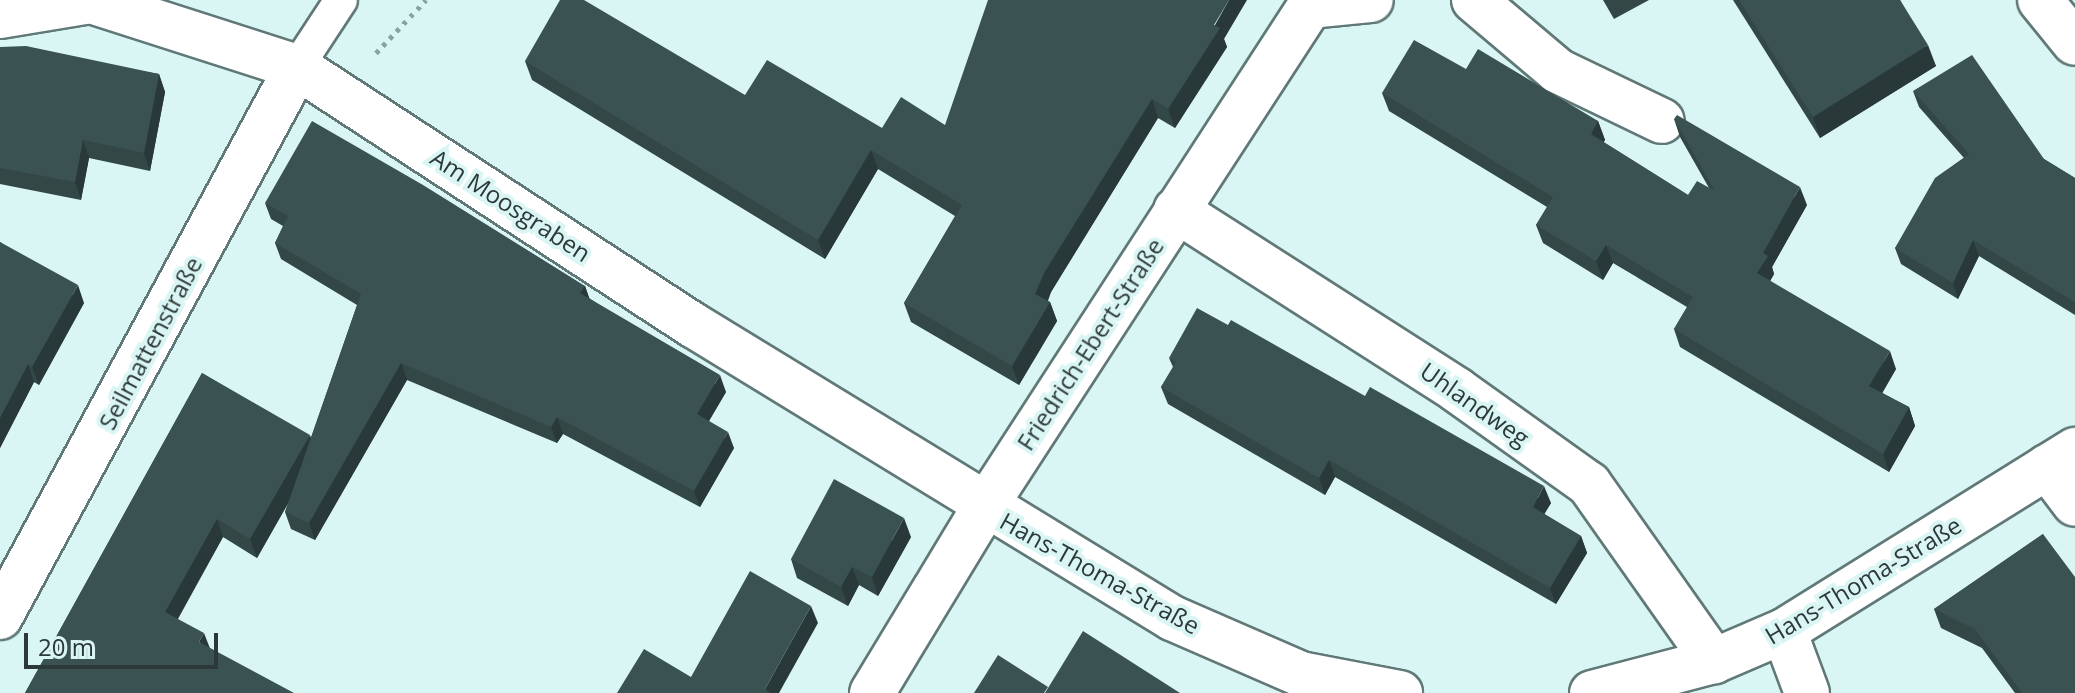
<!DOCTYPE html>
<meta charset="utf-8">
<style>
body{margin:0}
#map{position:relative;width:2075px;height:693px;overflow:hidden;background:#d9f6f4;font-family:"Open Sans",sans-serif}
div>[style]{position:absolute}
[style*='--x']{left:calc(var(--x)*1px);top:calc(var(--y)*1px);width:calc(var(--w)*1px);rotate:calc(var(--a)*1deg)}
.path>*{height:5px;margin-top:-2.5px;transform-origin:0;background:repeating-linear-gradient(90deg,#8ca1a0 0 4px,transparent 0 10px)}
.roads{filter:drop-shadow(2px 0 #607978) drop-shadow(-2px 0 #607978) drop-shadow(0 2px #607978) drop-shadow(0 -2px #607978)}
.service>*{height:32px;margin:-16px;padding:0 16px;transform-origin:16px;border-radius:16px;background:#fff}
.minor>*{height:44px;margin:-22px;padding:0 22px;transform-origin:22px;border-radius:22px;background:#fff}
.wall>*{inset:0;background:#324746}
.shaded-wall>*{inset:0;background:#293939}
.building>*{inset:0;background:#3a5251}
span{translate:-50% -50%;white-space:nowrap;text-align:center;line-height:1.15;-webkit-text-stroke:8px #d9f6f4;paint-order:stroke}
.street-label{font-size:24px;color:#2d3938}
.scale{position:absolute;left:24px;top:633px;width:194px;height:36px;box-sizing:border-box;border:4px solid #2d3938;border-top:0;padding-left:10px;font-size:24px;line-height:28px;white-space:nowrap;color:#2d3938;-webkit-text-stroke:6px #d9f6f4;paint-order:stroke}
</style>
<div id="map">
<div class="path">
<i style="--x:376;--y:53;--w:73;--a:-46.7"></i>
</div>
<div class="roads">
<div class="service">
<i style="--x:297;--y:67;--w:80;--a:-56.7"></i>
</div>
<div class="minor">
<i style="--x:1474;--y:0;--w:110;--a:40.2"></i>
<i style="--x:1558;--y:71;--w:115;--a:25.7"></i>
<i style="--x:2040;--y:0;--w:55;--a:50.9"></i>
<i style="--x:1311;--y:6;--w:60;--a:-5.7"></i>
<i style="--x:0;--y:16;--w:92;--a:-9.4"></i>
<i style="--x:91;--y:1;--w:216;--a:17.8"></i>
<i style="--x:297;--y:67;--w:473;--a:33.1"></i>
<i style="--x:693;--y:325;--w:562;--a:31.45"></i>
<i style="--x:1172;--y:618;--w:141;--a:23.5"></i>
<i style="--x:1301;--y:674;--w:101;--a:10.9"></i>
<i style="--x:1176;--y:210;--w:334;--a:32.6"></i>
<i style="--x:1457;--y:390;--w:162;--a:35.5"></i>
<i style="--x:1589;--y:484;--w:217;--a:54.8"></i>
<i style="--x:2047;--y:467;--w:46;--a:52.9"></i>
<i style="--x:0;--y:617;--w:625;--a:-61.63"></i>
<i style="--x:1784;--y:631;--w:66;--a:69.6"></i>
<i style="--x:872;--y:693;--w:216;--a:-58.8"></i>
<i style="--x:984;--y:508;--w:606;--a:-56.99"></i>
<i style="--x:1592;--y:693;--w:126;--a:-14.7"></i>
<i style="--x:1714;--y:661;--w:76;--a:-23.2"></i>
<i style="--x:1784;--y:631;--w:343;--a:-31.9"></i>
</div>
</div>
<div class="wall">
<i style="clip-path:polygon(1603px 0,1649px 0,1614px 19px)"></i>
<i style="clip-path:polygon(1733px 0,1900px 0,1936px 66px,1820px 138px)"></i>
<i style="clip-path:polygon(1224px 39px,1227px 47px,1175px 128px,1158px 118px,1051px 292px,1048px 301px,1050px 302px,1057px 321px,1019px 385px,911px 322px,904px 303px,955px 216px,878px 169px,825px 259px,532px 80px,525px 61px,882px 128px,945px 125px)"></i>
<i style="clip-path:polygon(0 47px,159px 74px,165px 92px,150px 171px,89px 158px,81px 200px,0 184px)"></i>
<i style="clip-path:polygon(1466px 69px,1598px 121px,1605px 140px,1603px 142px,1688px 195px,1709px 188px,1680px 137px,1674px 119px,1807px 205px,1772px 267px,1774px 274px,1770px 281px,1896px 369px,1882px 393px,1909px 407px,1915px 426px,1889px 472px,1680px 347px,1674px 329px,1687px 307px,1613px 263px,1603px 280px,1543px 243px,1536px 225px,1547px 207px,1389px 111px,1382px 93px)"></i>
<i style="clip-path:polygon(1913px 91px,2044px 159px,2075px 178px,2075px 315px,1979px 256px,1958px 299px,1901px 264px,1895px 248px,1964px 158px,1919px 107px)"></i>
<i style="clip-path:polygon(265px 203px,585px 286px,589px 298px,726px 392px,709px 421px,734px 448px,700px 507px,563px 434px,557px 443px,407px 380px,315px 540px,291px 529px,285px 512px,289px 501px,257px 558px,223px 537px,178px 619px,25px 693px,202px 373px,311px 438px,357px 305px,281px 259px,275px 243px,283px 226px,271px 219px)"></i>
<i style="clip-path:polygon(0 242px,84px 303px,39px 385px,34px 382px,0 448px)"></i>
<i style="clip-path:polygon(1169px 358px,1551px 503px,1544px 514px,1581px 536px,1587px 553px,1556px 604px,1335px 477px,1325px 495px,1168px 404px,1161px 387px,1173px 367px)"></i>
<i style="clip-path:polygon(2043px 534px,2075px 693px,2015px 693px,1982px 648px,1941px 628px,1934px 609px)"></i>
<i style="clip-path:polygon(911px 537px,878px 596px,859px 585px,848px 606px,797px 578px,791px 559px)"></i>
</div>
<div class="shaded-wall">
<i style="clip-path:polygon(1229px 0,1247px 0,1224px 39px,1227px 47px,1175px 128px,1168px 109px)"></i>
<i style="clip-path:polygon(1928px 45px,1936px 66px,1820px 138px,1813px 117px)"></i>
<i style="clip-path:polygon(159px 74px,165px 92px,150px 171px,144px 153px)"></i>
<i style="clip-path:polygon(1152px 99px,1158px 118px,1051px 292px,1042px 313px,1035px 294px,1044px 273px)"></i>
<i style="clip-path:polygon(1598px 121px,1605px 140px,1597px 153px,1591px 134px)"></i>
<i style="clip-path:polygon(83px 140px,89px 158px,81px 200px,75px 182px)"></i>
<i style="clip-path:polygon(871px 150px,878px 169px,825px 259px,818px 240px)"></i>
<i style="clip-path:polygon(1800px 187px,1807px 205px,1772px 267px,1774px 274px,1764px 292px,1757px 273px,1763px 253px)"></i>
<i style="clip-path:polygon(1973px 240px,1979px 256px,1958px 299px,1953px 283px)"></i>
<i style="clip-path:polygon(1606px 245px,1613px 263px,1603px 280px,1596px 261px)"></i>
<i style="clip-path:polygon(78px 285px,84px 303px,39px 385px,32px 367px)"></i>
<i style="clip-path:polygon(585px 286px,591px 303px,580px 293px)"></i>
<i style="clip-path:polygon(1050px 302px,1057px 321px,1019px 385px,1012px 366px)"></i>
<i style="clip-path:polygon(1890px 351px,1896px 369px,1876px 404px,1869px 386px)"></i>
<i style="clip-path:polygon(401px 363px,407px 380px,315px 540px,309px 523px)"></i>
<i style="clip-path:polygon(28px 364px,34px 382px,0 448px,0 418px)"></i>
<i style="clip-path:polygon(720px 375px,726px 392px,703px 431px,697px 414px)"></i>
<i style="clip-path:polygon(1909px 407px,1915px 426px,1889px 472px,1883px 454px)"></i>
<i style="clip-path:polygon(557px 417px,563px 434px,557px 443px,551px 427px)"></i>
<i style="clip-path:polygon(728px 432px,734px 448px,700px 507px,694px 491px)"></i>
<i style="clip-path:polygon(310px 435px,317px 453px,257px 558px,250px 539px)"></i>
<i style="clip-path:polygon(1329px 460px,1335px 477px,1325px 495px,1319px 478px)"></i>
<i style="clip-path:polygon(1544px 486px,1551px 503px,1539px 523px,1533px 507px)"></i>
<i style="clip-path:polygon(904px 518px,911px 537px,878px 596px,872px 577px)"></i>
<i style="clip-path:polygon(217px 519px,223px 537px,171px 630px,165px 612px)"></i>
<i style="clip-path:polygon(1581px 536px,1587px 553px,1556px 604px,1550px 588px)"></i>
<i style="clip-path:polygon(852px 567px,859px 585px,848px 606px,841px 587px)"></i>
<i style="clip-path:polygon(811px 606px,818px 623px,779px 693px,766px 693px,765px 689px)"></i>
<i style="clip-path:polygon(204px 633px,211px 651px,199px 642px)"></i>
</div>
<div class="building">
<i style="clip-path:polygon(560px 0,584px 0,745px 95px,767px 60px,882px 128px,901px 97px,945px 125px,988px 0,1229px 0,1214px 25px,1220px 28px,1168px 109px,1152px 99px,1044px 273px,1035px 294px,1050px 302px,1012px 366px,904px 303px,962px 205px,871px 150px,818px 240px,525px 61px)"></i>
<i style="clip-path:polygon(1739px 0,1900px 0,1928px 45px,1813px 117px)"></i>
<i style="clip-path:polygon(1414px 40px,1466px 69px,1478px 49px,1598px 121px,1591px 134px,1688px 195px,1697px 181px,1715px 191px,1674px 119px,1677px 115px,1800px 187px,1763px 253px,1768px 256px,1757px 273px,1890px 351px,1869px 386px,1909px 407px,1883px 454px,1674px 329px,1693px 297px,1606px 245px,1596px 261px,1536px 225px,1553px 197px,1382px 93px)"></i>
<i style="clip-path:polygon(26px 46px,159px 74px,144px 153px,83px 140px,75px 182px,0 168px,0 47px)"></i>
<i style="clip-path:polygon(1972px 55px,2044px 159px,2075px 178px,2075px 302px,1973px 240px,1953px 283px,1895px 248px,1935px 178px,1969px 154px,1913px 91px)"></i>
<i style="clip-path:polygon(312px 121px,423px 185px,585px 286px,580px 293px,720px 375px,697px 414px,728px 432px,694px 491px,557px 417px,551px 427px,401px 363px,309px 523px,285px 512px,361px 294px,275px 243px,288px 216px,265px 203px)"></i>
<i style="clip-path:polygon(0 242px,78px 285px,32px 367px,28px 364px,0 418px)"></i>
<i style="clip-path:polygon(1197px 308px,1228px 325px,1231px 320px,1365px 396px,1370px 387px,1544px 486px,1533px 507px,1581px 536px,1550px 588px,1329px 460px,1319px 478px,1161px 387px,1176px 362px,1169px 358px)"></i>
<i style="clip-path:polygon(202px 373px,310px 435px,250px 539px,217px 519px,165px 612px,204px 633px,199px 642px,294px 693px,25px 693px)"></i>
<i style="clip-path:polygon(834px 479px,904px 518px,872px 577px,852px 567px,841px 587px,791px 559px)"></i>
<i style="clip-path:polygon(2043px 534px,2075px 577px,2075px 693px,2022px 693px,1975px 629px,1934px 609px)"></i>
<i style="clip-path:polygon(750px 571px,811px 606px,765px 689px,770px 693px,617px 693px,644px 649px,691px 677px)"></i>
<i style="clip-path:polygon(1083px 631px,1180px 693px,1045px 693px)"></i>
<i style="clip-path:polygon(998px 655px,1048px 687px,1044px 693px,974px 693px)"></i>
</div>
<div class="street-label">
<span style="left:511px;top:205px;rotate:33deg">Am Moosgraben</span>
<span style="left:150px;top:343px;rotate:-62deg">Seilmattenstraße</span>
<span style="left:1090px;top:344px;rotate:-57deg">Friedrich-Ebert-Straße</span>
<span style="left:1475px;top:404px;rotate:35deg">Uhlandweg</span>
<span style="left:1100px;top:573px;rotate:29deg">Hans-Thoma-Straße</span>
<span style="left:1863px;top:580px;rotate:-31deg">Hans-Thoma-Straße</span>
</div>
<div class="scale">20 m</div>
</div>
